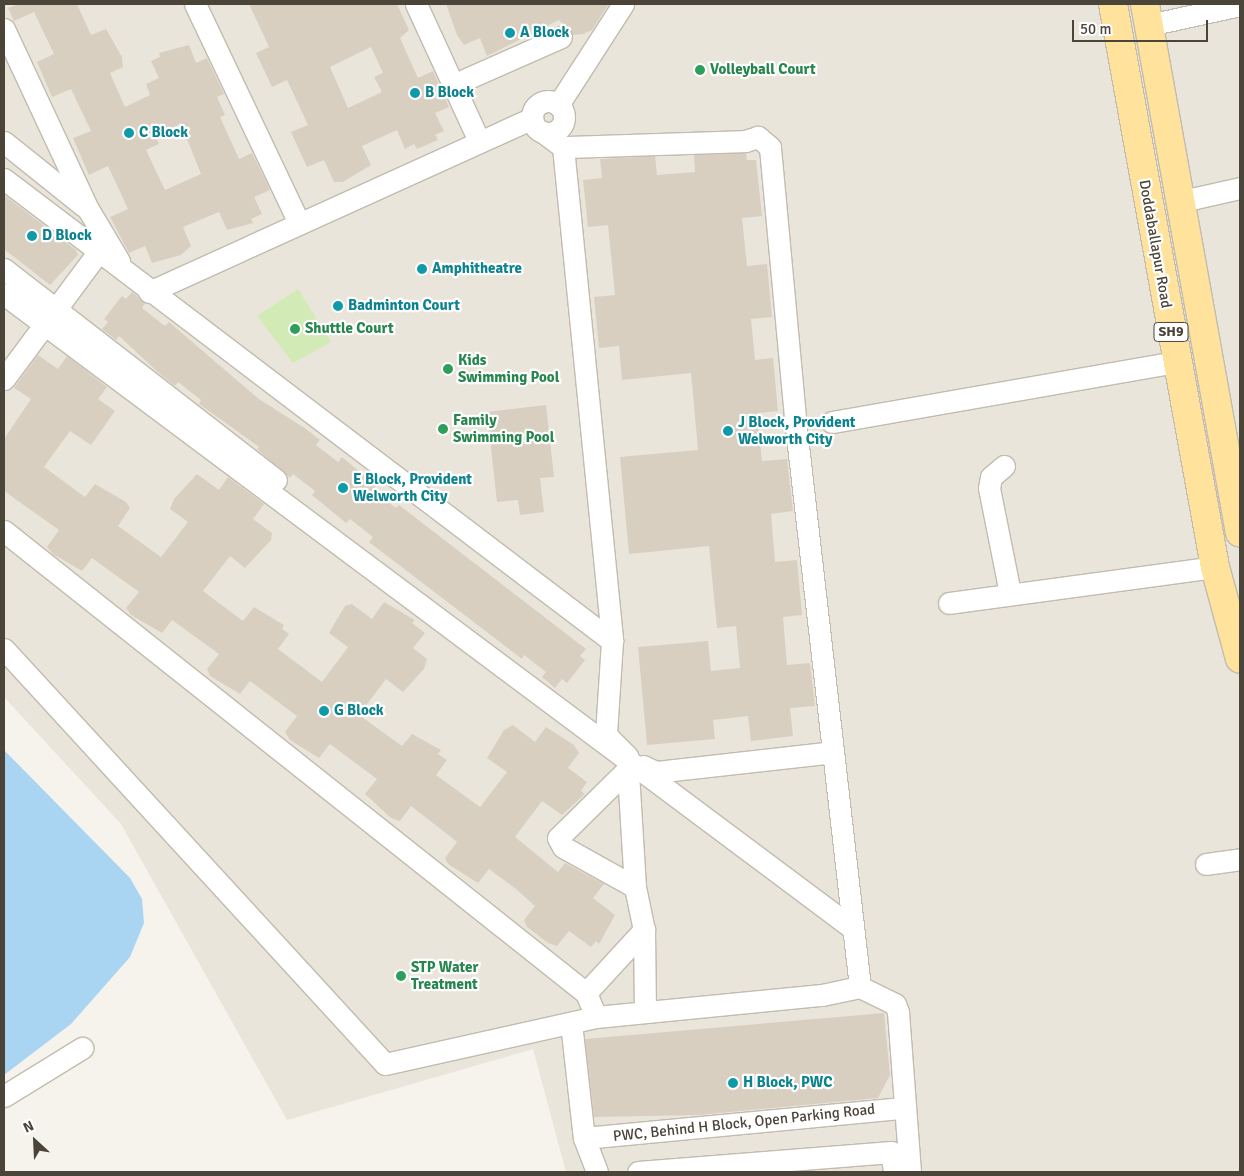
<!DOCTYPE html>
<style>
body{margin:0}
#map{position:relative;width:1244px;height:1176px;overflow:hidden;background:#f6f3ec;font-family:Signika,sans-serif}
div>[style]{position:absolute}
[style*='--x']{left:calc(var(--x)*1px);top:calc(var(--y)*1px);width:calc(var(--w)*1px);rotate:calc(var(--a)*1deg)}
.residential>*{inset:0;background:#eae5da}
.green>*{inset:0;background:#d2eab5}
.water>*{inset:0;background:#a9d4f2}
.building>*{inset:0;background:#d8cfc1}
.roads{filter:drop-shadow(1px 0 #c2bbae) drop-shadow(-1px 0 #c2bbae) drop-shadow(0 1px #c2bbae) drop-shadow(0 -1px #c2bbae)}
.minor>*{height:21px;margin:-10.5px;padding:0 10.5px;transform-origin:10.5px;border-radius:10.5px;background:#fff}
.minor>.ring{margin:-10.5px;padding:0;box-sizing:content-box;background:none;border:21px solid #fff;border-radius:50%}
.major>*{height:28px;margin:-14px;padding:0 14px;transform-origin:14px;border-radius:14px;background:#ffe39c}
.dots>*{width:14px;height:14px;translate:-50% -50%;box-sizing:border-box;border:2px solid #fff;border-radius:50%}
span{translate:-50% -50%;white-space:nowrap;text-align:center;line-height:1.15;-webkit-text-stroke:4.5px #fff;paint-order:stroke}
.shield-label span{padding:1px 4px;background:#fff;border:1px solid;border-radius:4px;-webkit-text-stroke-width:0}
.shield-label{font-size:14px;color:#4b4439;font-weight:700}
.culture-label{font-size:15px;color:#0d838f;font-weight:700}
.left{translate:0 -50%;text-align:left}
.leisure-label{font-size:15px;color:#27864d;font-weight:700}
.street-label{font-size:15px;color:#4b4439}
.frame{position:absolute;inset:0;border:5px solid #4b4439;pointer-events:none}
.north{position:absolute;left:10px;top:1116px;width:50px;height:50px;-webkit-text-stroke:4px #fff;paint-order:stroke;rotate:335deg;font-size:14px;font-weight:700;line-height:20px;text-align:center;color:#4b4439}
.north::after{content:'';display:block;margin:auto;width:18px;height:22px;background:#4b4439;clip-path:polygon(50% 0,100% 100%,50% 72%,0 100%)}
.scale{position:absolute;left:1072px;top:20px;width:136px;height:22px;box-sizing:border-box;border:2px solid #4b4439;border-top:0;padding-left:6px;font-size:15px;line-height:18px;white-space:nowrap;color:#4b4439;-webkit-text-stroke:4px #fff;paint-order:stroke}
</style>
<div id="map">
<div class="residential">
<i style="clip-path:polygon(4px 4px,1240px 4px,1240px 1172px,566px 1172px,533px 1049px,287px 1120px,121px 824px,4px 697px)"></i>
</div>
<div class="green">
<i style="clip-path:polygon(298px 289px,331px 342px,293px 363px,257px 316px)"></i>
</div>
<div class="water">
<i style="clip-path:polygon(4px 750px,130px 878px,142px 899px,144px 923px,130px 957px,71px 1024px,4px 1075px)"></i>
</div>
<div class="building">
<i style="clip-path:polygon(evenodd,19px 4px,77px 4px,91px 35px,106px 29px,122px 57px,123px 67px,110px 73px,125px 107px,150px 95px,146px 84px,159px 78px,151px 61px,160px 57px,159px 53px,189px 45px,196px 63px,207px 58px,224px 94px,217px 97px,225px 115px,220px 117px,239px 159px,252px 153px,270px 190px,254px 197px,262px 214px,251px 219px,253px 223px,227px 230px,219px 212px,183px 227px,191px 246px,181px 255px,152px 263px,145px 246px,129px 253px,110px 217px,128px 209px,108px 166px,89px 175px,73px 138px,91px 131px,71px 89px,52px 97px,37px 62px,54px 54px,34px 12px,14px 21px,8px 8px,19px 4px,181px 124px,201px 174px,165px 190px,146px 150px,159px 144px,155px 134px,181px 124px)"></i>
<i style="clip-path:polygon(evenodd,249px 4px,397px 4px,409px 30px,400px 38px,418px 78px,433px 71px,449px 107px,435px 113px,444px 131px,435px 135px,438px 140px,417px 149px,414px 144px,405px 149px,397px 130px,362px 146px,371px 165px,343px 182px,334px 182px,324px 160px,307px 167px,291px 132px,308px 125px,287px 80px,272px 87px,256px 53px,269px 47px,249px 4px,371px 47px,383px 73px,374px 77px,382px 92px,348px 108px,330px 67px,371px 47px)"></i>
<i style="clip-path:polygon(446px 4px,607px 4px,608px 5px,592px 30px,583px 34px,573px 35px,559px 20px,487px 56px,480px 38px,464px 45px,457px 35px)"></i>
<i style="clip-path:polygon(746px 153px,747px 160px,756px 160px,762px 216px,742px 218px,747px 266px,767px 264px,772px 317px,751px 319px,755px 360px,773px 358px,778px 411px,757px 413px,762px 461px,787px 459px,793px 511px,771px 514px,775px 562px,797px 560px,802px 615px,783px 617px,787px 665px,810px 663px,815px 706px,790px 708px,793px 736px,751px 741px,748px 716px,713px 720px,715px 739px,647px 745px,638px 647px,708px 641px,711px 671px,740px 668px,736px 626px,717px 628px,709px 546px,629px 554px,620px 457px,698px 450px,691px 373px,622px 380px,619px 346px,599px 348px,594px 297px,615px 295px,608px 225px,588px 227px,583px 180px,602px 178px,600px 159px,655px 156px,657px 175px,695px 172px,694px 155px)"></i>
<i style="clip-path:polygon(4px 195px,76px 250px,78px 255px,50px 285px,4px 249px)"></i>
<i style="clip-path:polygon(132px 292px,145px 303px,142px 308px,165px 326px,169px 322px,259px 399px,306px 429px,320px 440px,316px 445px,338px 462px,342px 457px,355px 468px,376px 486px,372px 490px,396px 508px,399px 505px,586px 649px,580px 656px,585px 660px,567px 683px,562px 679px,555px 688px,542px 677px,546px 672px,524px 655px,522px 659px,382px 552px,369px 542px,373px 537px,350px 519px,346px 523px,312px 495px,315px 491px,293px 474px,290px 478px,257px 449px,259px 447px,199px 404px,201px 400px,178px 382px,175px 386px,160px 374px,119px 336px,116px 340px,102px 329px,108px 322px,104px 319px,122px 296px,126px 299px)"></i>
<i style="clip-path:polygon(38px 355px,58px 369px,67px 356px,107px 387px,98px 399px,115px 411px,91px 445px,70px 431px,44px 467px,85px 497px,95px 484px,126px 502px,130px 508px,118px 526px,161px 557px,188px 522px,170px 509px,174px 499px,197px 474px,219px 490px,228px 477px,264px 504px,253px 519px,272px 533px,271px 540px,245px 568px,230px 556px,203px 591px,243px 621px,254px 607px,284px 625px,282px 629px,289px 634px,278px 649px,322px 682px,348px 647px,329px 633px,345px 606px,352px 604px,372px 619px,384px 602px,415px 620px,412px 623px,425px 633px,413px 648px,427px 659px,424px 669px,403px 692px,386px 679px,359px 715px,402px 746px,412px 734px,441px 750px,438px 754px,447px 760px,436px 775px,480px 807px,507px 772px,487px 758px,504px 730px,513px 725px,535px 742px,546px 727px,574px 745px,579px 753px,568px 768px,587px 782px,581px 791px,585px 794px,562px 815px,542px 801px,515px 837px,558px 872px,565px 863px,604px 884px,593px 898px,615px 915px,599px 944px,596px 941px,591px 947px,569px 931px,557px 946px,548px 943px,527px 927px,524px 920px,535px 906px,516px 889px,489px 869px,478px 883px,448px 864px,445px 858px,457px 842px,438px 827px,411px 806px,400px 821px,391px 818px,365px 794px,377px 779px,330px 744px,319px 758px,290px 740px,285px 732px,297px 716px,250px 681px,240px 694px,210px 676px,207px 669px,219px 654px,172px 620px,162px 633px,131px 615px,126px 608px,139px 592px,92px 558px,82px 571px,53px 554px,47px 547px,59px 530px,4px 491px,4px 439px,31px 399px,14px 388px)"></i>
<i style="clip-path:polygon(546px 405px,554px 477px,540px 478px,544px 512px,520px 515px,518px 500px,497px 502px,487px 412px)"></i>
<i style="clip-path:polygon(884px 1013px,890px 1075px,878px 1098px,699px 1115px,594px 1117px,585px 1039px)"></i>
</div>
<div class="roads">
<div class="minor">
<i style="--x:195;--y:4;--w:242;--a:64.6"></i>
<i style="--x:416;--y:4;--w:149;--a:65.3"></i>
<i style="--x:1149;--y:25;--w:93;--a:-12.4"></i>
<i style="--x:4;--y:29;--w:199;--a:65"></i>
<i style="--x:88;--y:209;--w:61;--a:59.2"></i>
<i style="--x:464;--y:80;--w:106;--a:-23.9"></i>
<i class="ring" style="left:532px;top:101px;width:11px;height:11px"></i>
<i style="--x:558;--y:105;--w:120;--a:-57.2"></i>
<i style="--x:543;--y:132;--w:25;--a:37"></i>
<i style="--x:563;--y:147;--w:496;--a:84.3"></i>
<i style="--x:612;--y:641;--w:94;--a:93.7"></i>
<i style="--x:606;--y:735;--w:30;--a:45"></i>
<i style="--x:627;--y:756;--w:131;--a:86.5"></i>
<i style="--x:635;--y:887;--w:44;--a:78.2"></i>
<i style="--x:644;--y:930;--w:82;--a:89.3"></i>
<i style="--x:4;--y:142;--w:102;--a:38.7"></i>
<i style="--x:4;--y:179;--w:764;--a:37.23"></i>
<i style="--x:1178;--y:202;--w:64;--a:-12.7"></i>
<i style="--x:4;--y:269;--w:344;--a:37.8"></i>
<i style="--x:149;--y:292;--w:421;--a:-24.4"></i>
<i style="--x:4;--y:294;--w:1057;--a:36.77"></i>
<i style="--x:4;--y:379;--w:159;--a:-53.4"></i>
<i style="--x:832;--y:422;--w:349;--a:-9.9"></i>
<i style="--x:1004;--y:466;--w:17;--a:140"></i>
<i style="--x:991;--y:477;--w:11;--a:100"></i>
<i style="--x:989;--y:488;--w:107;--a:78.7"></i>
<i style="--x:4;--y:531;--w:743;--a:38.44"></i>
<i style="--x:586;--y:993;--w:26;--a:67"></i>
<i style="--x:949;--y:603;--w:268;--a:-7.7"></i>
<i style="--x:4;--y:649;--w:563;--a:47.45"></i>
<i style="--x:385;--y:1064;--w:216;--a:-12.6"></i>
<i style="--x:596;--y:1017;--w:227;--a:-5.6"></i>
<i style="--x:822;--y:995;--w:39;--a:-12"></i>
<i style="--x:860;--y:987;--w:563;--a:-96.53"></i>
<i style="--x:796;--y:428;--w:282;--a:-95.3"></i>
<i style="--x:770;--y:147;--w:16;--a:-140"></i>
<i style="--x:758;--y:137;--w:14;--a:163"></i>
<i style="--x:745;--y:141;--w:182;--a:178.1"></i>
<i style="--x:643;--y:766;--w:14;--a:25"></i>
<i style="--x:656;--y:772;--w:178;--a:-6.4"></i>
<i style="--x:628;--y:769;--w:98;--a:135.4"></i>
<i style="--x:558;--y:838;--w:10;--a:61"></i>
<i style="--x:563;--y:847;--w:82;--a:29.1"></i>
<i style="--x:1206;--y:864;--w:34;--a:-8"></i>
<i style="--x:860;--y:987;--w:39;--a:26"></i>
<i style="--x:895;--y:1004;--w:9;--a:69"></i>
<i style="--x:898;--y:1012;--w:160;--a:85.7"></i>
<i style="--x:586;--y:993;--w:86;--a:-47.4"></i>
<i style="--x:571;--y:1023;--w:116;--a:83.6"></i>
<i style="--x:584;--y:1138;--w:36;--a:69"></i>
<i style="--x:4;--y:1096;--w:92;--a:-31.6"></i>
<i style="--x:584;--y:1138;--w:320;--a:-5.4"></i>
<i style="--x:638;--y:1172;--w:254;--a:-4.5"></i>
<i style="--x:891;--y:1152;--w:20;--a:81"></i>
</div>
<div class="major">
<i style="--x:1113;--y:4;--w:572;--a:79.73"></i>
<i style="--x:1215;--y:567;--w:95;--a:74.8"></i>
<i style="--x:1145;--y:4;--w:537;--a:79.82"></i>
</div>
</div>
<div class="dots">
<i style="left:510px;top:33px;background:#0f9aa8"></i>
<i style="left:700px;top:70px;background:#2e9e5b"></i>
<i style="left:415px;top:93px;background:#0f9aa8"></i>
<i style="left:129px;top:133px;background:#0f9aa8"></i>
<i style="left:32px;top:236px;background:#0f9aa8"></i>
<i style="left:422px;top:269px;background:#0f9aa8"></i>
<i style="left:338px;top:306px;background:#0f9aa8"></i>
<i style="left:295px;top:329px;background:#2e9e5b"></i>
<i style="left:448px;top:369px;background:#2e9e5b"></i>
<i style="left:443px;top:429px;background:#2e9e5b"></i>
<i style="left:728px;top:431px;background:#0f9aa8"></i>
<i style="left:343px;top:488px;background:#0f9aa8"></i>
<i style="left:324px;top:711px;background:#0f9aa8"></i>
<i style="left:401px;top:976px;background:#2e9e5b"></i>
<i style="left:733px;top:1083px;background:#0f9aa8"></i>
</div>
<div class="shield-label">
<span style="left:1171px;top:332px">SH9</span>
</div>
<div class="culture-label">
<span class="left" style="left:520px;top:33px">A Block</span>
<span class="left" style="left:425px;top:93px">B Block</span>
<span class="left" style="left:139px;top:133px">C Block</span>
<span class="left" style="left:42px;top:236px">D Block</span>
<span class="left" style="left:432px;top:269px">Amphitheatre</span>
<span class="left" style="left:348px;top:306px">Badminton Court</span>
<span class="left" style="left:738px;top:431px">J Block, Provident<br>Welworth City</span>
<span class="left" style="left:353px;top:488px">E Block, Provident<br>Welworth City</span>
<span class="left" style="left:334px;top:711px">G Block</span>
<span class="left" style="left:743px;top:1083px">H Block, PWC</span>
</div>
<div class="leisure-label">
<span class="left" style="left:710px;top:70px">Volleyball Court</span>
<span class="left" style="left:305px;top:329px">Shuttle Court</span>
<span class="left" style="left:458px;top:369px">Kids<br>Swimming Pool</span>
<span class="left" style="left:453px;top:429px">Family<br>Swimming Pool</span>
<span class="left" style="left:411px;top:976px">STP Water<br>Treatment</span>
</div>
<div class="street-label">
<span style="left:1155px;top:244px;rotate:80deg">Doddaballapur Road</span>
<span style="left:744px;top:1123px;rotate:-6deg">PWC, Behind H Block, Open Parking Road</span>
</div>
<div class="frame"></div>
<div class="north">N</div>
<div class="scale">50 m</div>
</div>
